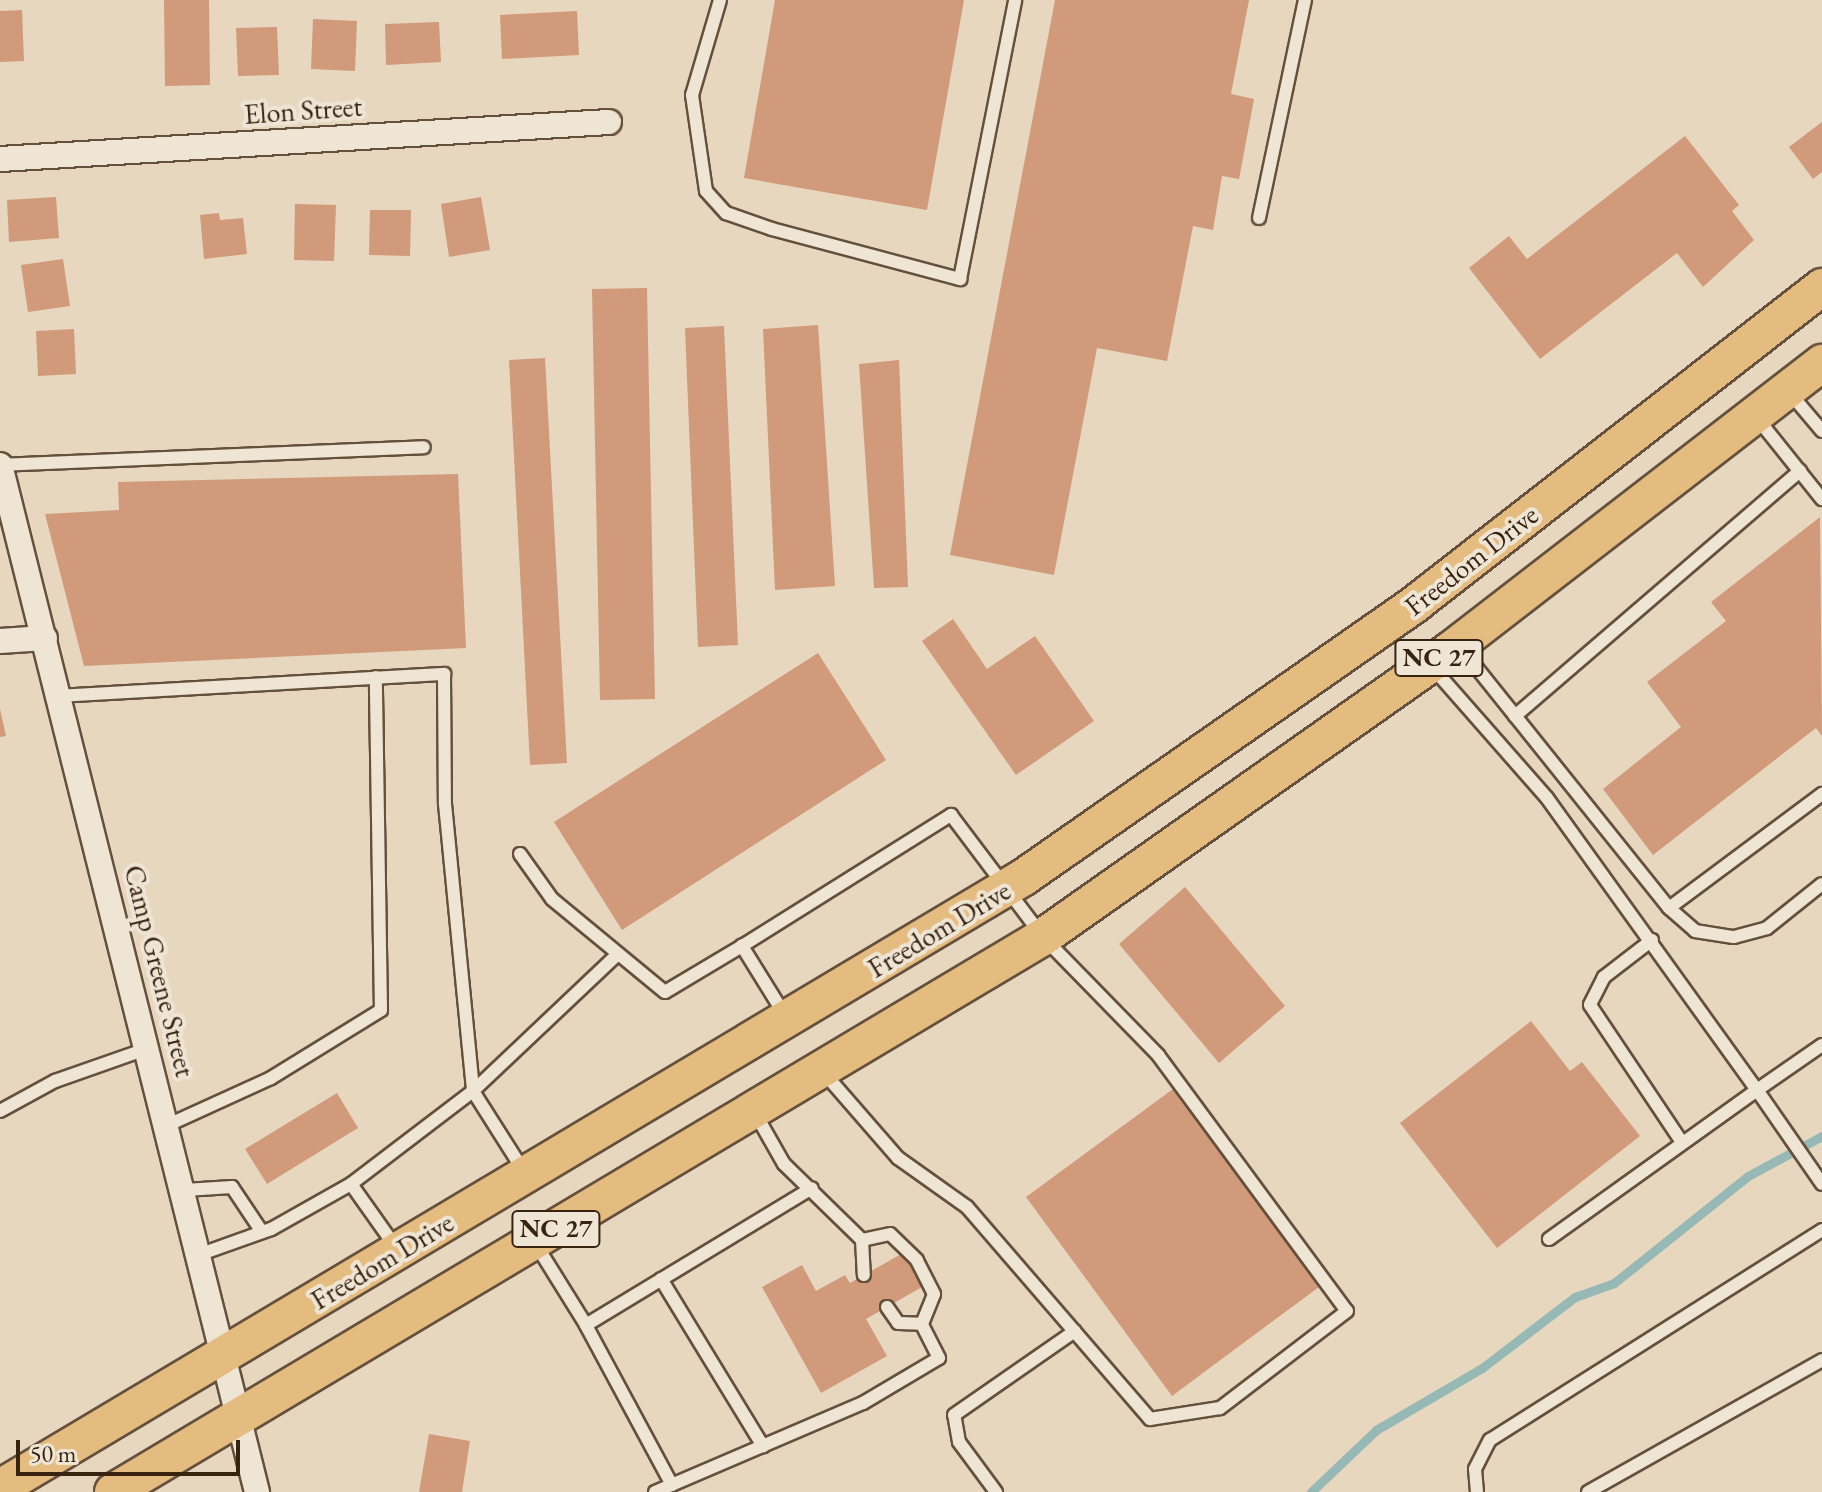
<!DOCTYPE html>
<style>
body{margin:0}
#map{position:relative;width:1822px;height:1492px;overflow:hidden;background:#e7d7bf;font-family:"EB Garamond",serif}
div>[style]{position:absolute}
[style*='--x']{left:calc(var(--x)*1px);top:calc(var(--y)*1px);width:calc(var(--w)*1px);rotate:calc(var(--a)*1deg)}
.stream>*{height:9px;margin:-4.5px;padding:0 4.5px;transform-origin:4.5px;border-radius:4.5px;background:#97b9b5}
.building>*{inset:0;background:#d19a7a}
.roads{filter:drop-shadow(2px 0 #64503c) drop-shadow(-2px 0 #64503c) drop-shadow(0 2px #64503c) drop-shadow(0 -2px #64503c)}
.lane>*{height:12px;margin:-6px;padding:0 6px;transform-origin:6px;border-radius:6px;background:#efe5d5}
.street>*{height:24px;margin:-12px;padding:0 12px;transform-origin:12px;border-radius:12px;background:#efe5d5}
.primary>*{height:36px;margin:-18px;padding:0 18px;transform-origin:18px;border-radius:18px;background:#e4bc80}
span{translate:-50% -50%;white-space:nowrap;text-align:center;line-height:1.15;-webkit-text-stroke:8px #efe5d5;paint-order:stroke}
.shield-label span{padding:2px 6px;background:#efe5d5;border:2px solid;border-radius:6px;-webkit-text-stroke-width:0}
.shield-label{font-size:26px;color:#382311;font-weight:700}
.street-label{font-size:28px;color:#382311}
.scale{position:absolute;left:16px;top:1440px;width:224px;height:36px;box-sizing:border-box;border:4px solid #382311;border-top:0;padding-left:10px;font-size:24px;line-height:28px;white-space:nowrap;color:#382311;-webkit-text-stroke:6px #efe5d5;paint-order:stroke}
</style>
<div id="map">
<div class="stream">
<i style="--x:1311;--y:1492;--w:90;--a:-43.6"></i>
<i style="--x:1376;--y:1430;--w:123;--a:-30.3"></i>
<i style="--x:1482;--y:1368;--w:117;--a:-37.4"></i>
<i style="--x:1575;--y:1297;--w:41;--a:-19.7"></i>
<i style="--x:1614;--y:1283;--w:171;--a:-38.6"></i>
<i style="--x:1748;--y:1176;--w:84;--a:-28.4"></i>
</div>
<div class="building">
<i style="clip-path:polygon(164px 0,209px 0,210px 85px,165px 86px)"></i>
<i style="clip-path:polygon(775px 0,964px 0,927px 210px,744px 178px)"></i>
<i style="clip-path:polygon(1055px 0,1249px 0,1231px 94px,1254px 99px,1239px 179px,1222px 176px,1213px 230px,1193px 226px,1167px 361px,1097px 348px,1054px 575px,950px 555px)"></i>
<i style="clip-path:polygon(22px 10px,24px 61px,0 62px,0 11px)"></i>
<i style="clip-path:polygon(577px 11px,579px 55px,502px 59px,500px 15px)"></i>
<i style="clip-path:polygon(313px 19px,357px 21px,355px 71px,311px 69px)"></i>
<i style="clip-path:polygon(439px 22px,441px 62px,386px 65px,385px 24px)"></i>
<i style="clip-path:polygon(277px 27px,279px 75px,238px 76px,236px 28px)"></i>
<i style="clip-path:polygon(1822px 122px,1822px 172px,1813px 179px,1789px 147px)"></i>
<i style="clip-path:polygon(1685px 136px,1739px 205px,1732px 211px,1754px 240px,1703px 287px,1677px 253px,1540px 359px,1469px 268px,1509px 236px,1527px 259px)"></i>
<i style="clip-path:polygon(56px 197px,59px 238px,9px 242px,7px 200px)"></i>
<i style="clip-path:polygon(481px 197px,490px 250px,449px 257px,441px 204px)"></i>
<i style="clip-path:polygon(295px 204px,336px 205px,334px 261px,294px 260px)"></i>
<i style="clip-path:polygon(370px 210px,411px 210px,410px 256px,369px 255px)"></i>
<i style="clip-path:polygon(219px 213px,220px 220px,243px 218px,247px 254px,204px 259px,200px 215px)"></i>
<i style="clip-path:polygon(63px 259px,70px 306px,28px 312px,21px 265px)"></i>
<i style="clip-path:polygon(647px 288px,655px 699px,600px 700px,592px 289px)"></i>
<i style="clip-path:polygon(818px 325px,835px 586px,775px 590px,763px 329px)"></i>
<i style="clip-path:polygon(724px 326px,738px 645px,698px 647px,685px 328px)"></i>
<i style="clip-path:polygon(74px 329px,76px 374px,38px 376px,36px 331px)"></i>
<i style="clip-path:polygon(545px 358px,567px 763px,530px 765px,509px 360px)"></i>
<i style="clip-path:polygon(899px 360px,908px 587px,874px 588px,859px 364px)"></i>
<i style="clip-path:polygon(458px 474px,466px 648px,84px 666px,45px 514px,119px 510px,118px 482px)"></i>
<i style="clip-path:polygon(1820px 517px,1822px 736px,1816px 728px,1653px 855px,1603px 789px,1681px 727px,1647px 682px,1726px 621px,1711px 602px)"></i>
<i style="clip-path:polygon(953px 619px,987px 669px,1035px 636px,1094px 721px,1016px 775px,922px 641px)"></i>
<i style="clip-path:polygon(818px 653px,886px 760px,622px 930px,554px 822px)"></i>
<i style="clip-path:polygon(0 709px,6px 736px,0 737px)"></i>
<i style="clip-path:polygon(1185px 887px,1285px 1006px,1219px 1063px,1119px 944px)"></i>
<i style="clip-path:polygon(1531px 1021px,1570px 1071px,1582px 1062px,1640px 1136px,1497px 1248px,1400px 1123px)"></i>
<i style="clip-path:polygon(1173px 1089px,1319px 1287px,1172px 1396px,1026px 1197px)"></i>
<i style="clip-path:polygon(337px 1093px,358px 1128px,267px 1184px,245px 1149px)"></i>
<i style="clip-path:polygon(903px 1253px,922px 1287px,866px 1319px,887px 1356px,821px 1393px,762px 1287px,802px 1265px,816px 1291px,845px 1275px,850px 1283px)"></i>
<i style="clip-path:polygon(429px 1434px,470px 1441px,462px 1492px,419px 1492px)"></i>
</div>
<div class="roads">
<div class="lane">
<i style="--x:720;--y:0;--w:99;--a:106.4"></i>
<i style="--x:692;--y:95;--w:97;--a:81.7"></i>
<i style="--x:706;--y:191;--w:30;--a:48"></i>
<i style="--x:726;--y:213;--w:49;--a:19.2"></i>
<i style="--x:772;--y:229;--w:195;--a:14.9"></i>
<i style="--x:960;--y:279;--w:284;--a:-78.8"></i>
<i style="--x:1259;--y:218;--w:223;--a:-78.1"></i>
<i style="--x:1789;--y:392;--w:51;--a:49.8"></i>
<i style="--x:1757;--y:418;--w:104;--a:51.3"></i>
<i style="--x:0;--y:465;--w:424;--a:-2.4"></i>
<i style="--x:1460;--y:647;--w:334;--a:51.3"></i>
<i style="--x:1669;--y:908;--w:35;--a:41"></i>
<i style="--x:1695;--y:931;--w:39;--a:9"></i>
<i style="--x:1734;--y:937;--w:34;--a:-15"></i>
<i style="--x:1767;--y:928;--w:70;--a:-38.7"></i>
<i style="--x:1432;--y:667;--w:174;--a:48.7"></i>
<i style="--x:1547;--y:798;--w:360;--a:54.3"></i>
<i style="--x:1757;--y:1090;--w:256;--a:144.4"></i>
<i style="--x:59;--y:696;--w:386;--a:-3.3"></i>
<i style="--x:444;--y:674;--w:130;--a:89.6"></i>
<i style="--x:445;--y:804;--w:288;--a:84.4"></i>
<i style="--x:473;--y:1091;--w:153;--a:142.7"></i>
<i style="--x:351;--y:1184;--w:92;--a:150.6"></i>
<i style="--x:271;--y:1229;--w:74;--a:160.3"></i>
<i style="--x:1515;--y:716;--w:376;--a:-40.7"></i>
<i style="--x:520;--y:854;--w:55;--a:54.6"></i>
<i style="--x:552;--y:899;--w:146;--a:39.5"></i>
<i style="--x:665;--y:992;--w:90;--a:-30.9"></i>
<i style="--x:1669;--y:908;--w:191;--a:-36.7"></i>
<i style="--x:1652;--y:940;--w:61;--a:142.4"></i>
<i style="--x:1604;--y:977;--w:31;--a:117"></i>
<i style="--x:1590;--y:1005;--w:164;--a:56.2"></i>
<i style="--x:786;--y:1017;--w:84;--a:-121.8"></i>
<i style="--x:742;--y:946;--w:247;--a:-32.1"></i>
<i style="--x:951;--y:815;--w:153;--a:53"></i>
<i style="--x:1043;--y:937;--w:165;--a:45.7"></i>
<i style="--x:1158;--y:1055;--w:318;--a:53.6"></i>
<i style="--x:1347;--y:1311;--w:160;--a:142.6"></i>
<i style="--x:1220;--y:1408;--w:71;--a:171.1"></i>
<i style="--x:1150;--y:1419;--w:280;--a:-130.8"></i>
<i style="--x:967;--y:1207;--w:85;--a:-144.6"></i>
<i style="--x:898;--y:1158;--w:113;--a:-131"></i>
<i style="--x:1822;--y:1045;--w:79;--a:145.3"></i>
<i style="--x:1757;--y:1090;--w:114;--a:55.3"></i>
<i style="--x:0;--y:1111;--w:63;--a:-28.6"></i>
<i style="--x:55;--y:1081;--w:100;--a:-19.3"></i>
<i style="--x:168;--y:1125;--w:113;--a:-24.5"></i>
<i style="--x:271;--y:1078;--w:129;--a:-31.7"></i>
<i style="--x:381;--y:1010;--w:333;--a:-90.9"></i>
<i style="--x:525;--y:1173;--w:97;--a:-122.4"></i>
<i style="--x:473;--y:1091;--w:197;--a:-43.4"></i>
<i style="--x:351;--y:1184;--w:80;--a:54.7"></i>
<i style="--x:185;--y:1190;--w:47;--a:-3.7"></i>
<i style="--x:232;--y:1187;--w:54;--a:56.3"></i>
<i style="--x:862;--y:1240;--w:35;--a:87"></i>
<i style="--x:535;--y:1243;--w:97;--a:58.1"></i>
<i style="--x:661;--y:1279;--w:196;--a:58.6"></i>
<i style="--x:887;--y:1307;--w:19;--a:55"></i>
<i style="--x:898;--y:1323;--w:24;--a:2"></i>
<i style="--x:672;--y:1485;--w:182;--a:-118.3"></i>
<i style="--x:586;--y:1325;--w:264;--a:-31.2"></i>
<i style="--x:655;--y:1492;--w:226;--a:-23.2"></i>
<i style="--x:863;--y:1403;--w:88;--a:-30.6"></i>
<i style="--x:939;--y:1358;--w:38;--a:-117"></i>
<i style="--x:922;--y:1324;--w:32;--a:-68"></i>
<i style="--x:934;--y:1294;--w:38;--a:-117"></i>
<i style="--x:917;--y:1260;--w:37;--a:-136"></i>
<i style="--x:890;--y:1234;--w:29;--a:168"></i>
<i style="--x:862;--y:1240;--w:109;--a:-135.7"></i>
<i style="--x:784;--y:1164;--w:59;--a:-119.6"></i>
<i style="--x:996;--y:1492;--w:62;--a:-126.5"></i>
<i style="--x:959;--y:1442;--w:27;--a:-100"></i>
<i style="--x:954;--y:1415;--w:147;--a:-34.8"></i>
<i style="--x:1477;--y:1492;--w:23;--a:-95"></i>
<i style="--x:1475;--y:1469;--w:33;--a:-63"></i>
<i style="--x:1490;--y:1440;--w:393;--a:-32.3"></i>
<i style="--x:1588;--y:1492;--w:269;--a:-29.4"></i>
</div>
<div class="street">
<i style="--x:0;--y:159;--w:610;--a:-3.48"></i>
<i style="--x:0;--y:465;--w:1059;--a:75.95"></i>
<i style="--x:0;--y:641;--w:45;--a:-3.8"></i>
</div>
<div class="primary">
<i style="--x:0;--y:1488;--w:1192;--a:-30.82"></i>
<i style="--x:1024;--y:877;--w:477;--a:-34.9"></i>
<i style="--x:1415;--y:604;--w:516;--a:-37.91"></i>
<i style="--x:113;--y:1492;--w:1083;--a:-30.83"></i>
<i style="--x:1043;--y:937;--w:500;--a:-35.15"></i>
<i style="--x:1452;--y:649;--w:468;--a:-37.7"></i>
</div>
</div>
<div class="shield-label">
<span style="left:1439px;top:658px">NC 27</span>
<span style="left:556px;top:1229px">NC 27</span>
</div>
<div class="street-label">
<span style="left:303px;top:110px;rotate:-4deg">Elon Street</span>
<span style="left:1471px;top:560px;rotate:-38deg">Freedom Drive</span>
<span style="left:939px;top:929px;rotate:-31deg">Freedom Drive</span>
<span style="left:160px;top:971px;rotate:76deg">Camp Greene Street</span>
<span style="left:382px;top:1261px;rotate:-31deg">Freedom Drive</span>
</div>
<div class="scale">50 m</div>
</div>
